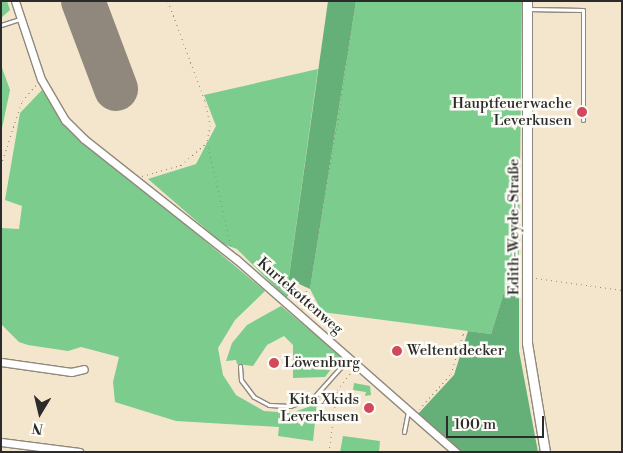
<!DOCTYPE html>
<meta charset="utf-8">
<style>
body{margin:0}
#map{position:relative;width:623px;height:453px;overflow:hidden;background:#f4e5cd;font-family:"Libre Bodoni",serif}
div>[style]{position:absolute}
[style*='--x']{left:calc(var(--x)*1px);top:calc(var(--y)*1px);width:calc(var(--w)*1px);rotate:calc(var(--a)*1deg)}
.green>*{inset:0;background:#7bcc8d}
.forest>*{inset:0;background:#64b078}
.runway>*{height:44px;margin:-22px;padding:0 22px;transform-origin:22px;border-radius:22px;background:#90887c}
.path>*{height:1px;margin-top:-0.5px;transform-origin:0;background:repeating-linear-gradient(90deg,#90887c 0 1px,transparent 0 5px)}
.roads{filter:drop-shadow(1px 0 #90887c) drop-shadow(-1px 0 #90887c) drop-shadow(0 1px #90887c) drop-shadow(0 -1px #90887c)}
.service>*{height:3px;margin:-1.5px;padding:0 1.5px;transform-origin:1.5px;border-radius:1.5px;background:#fff}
.minor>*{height:7px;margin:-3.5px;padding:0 3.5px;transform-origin:3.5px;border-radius:3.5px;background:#fff}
.tertiary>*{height:9px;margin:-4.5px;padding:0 4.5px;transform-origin:4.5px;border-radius:4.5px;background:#fff}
.dots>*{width:14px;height:14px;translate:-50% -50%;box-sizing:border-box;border:2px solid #fdfcf7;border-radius:50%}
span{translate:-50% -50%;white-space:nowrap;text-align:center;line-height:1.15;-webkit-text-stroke:5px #fdfcf7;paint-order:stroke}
.poi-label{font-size:15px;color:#2b2b2b}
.right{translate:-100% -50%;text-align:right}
.left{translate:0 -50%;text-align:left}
.street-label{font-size:15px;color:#2b2b2b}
.frame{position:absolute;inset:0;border:2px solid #2b2b2b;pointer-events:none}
.north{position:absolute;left:15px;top:388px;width:50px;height:50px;-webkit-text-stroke:4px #fdfcf7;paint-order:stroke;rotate:189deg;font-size:14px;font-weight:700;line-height:20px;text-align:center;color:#2b2b2b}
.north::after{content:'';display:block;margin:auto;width:18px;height:22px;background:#2b2b2b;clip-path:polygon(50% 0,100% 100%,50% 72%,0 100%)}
.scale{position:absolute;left:446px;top:416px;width:98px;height:22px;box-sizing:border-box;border:2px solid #2b2b2b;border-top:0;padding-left:6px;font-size:15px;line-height:18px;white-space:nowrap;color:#2b2b2b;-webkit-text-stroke:4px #fdfcf7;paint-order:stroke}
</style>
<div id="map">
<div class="green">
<i style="clip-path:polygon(1px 1px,7px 1px,10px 10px,1px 18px)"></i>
<i style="clip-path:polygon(356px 1px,522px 1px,519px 260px,510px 273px,491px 334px,322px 312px,310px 289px)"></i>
<i style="clip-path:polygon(1px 65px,10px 90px,1px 133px)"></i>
<i style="clip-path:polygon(318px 69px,286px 298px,237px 249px,223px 244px,148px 179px,196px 164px,216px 126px,204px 95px)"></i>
<i style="clip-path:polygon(42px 90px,66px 125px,265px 291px,235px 320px,218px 348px,223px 375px,236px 395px,264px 411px,291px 413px,317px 404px,313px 441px,278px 436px,279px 427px,176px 421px,115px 402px,113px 382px,119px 357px,81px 347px,68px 351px,28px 345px,19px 342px,1px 324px,1px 228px,19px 229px,22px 206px,5px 200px,20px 113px)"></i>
<i style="clip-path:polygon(281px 306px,341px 356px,325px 377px,293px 378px,293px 345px,284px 336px,267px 345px,253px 366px,237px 364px,236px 360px,226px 361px,232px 343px,247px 325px)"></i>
<i style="clip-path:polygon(354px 383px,370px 386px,371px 395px,365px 396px,366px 392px,353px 390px)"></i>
<i style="clip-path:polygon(343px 436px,380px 441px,379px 452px,340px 452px)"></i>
</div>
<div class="forest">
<i style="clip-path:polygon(328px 1px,356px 1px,310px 289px,297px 283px,286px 298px)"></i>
<i style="clip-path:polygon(519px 260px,519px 351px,538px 452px,460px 452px,418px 414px,454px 375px,468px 331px,491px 334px,510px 273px)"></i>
</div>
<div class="runway">
<i style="--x:83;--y:1;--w:94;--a:69.4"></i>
</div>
<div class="path">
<i style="--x:168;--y:1;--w:107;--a:69.7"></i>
<i style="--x:205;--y:101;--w:25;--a:78"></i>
<i style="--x:210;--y:125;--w:17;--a:100"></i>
<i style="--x:207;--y:142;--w:107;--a:77"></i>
<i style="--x:1;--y:165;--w:67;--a:-71.8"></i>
<i style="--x:22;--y:101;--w:21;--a:-49"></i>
<i style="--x:142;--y:176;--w:41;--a:-15.8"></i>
<i style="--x:181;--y:165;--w:35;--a:-41"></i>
<i style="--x:536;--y:278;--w:87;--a:7.9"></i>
<i style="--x:302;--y:309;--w:14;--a:-69"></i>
<i style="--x:307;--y:296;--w:14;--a:-98"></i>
<i style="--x:305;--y:282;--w:22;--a:-68"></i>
<i style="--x:313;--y:262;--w:150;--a:-80"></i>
<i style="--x:339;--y:114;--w:114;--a:-81.9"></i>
<i style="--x:419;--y:409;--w:47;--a:-47.6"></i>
<i style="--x:451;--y:374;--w:42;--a:-73.3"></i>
<i style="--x:463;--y:334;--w:30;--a:6"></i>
<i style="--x:493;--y:337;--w:65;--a:-71.3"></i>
<i style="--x:514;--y:275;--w:6;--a:0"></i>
<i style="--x:329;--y:452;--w:63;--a:-82.6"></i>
<i style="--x:337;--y:390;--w:24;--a:-52"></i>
</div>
<div class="roads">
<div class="service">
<i style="--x:528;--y:9;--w:55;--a:1"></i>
<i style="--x:583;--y:10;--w:110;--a:90"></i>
<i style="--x:1;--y:25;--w:20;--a:-18"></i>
<i style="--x:240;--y:366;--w:14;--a:86"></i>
<i style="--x:241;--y:380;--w:21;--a:53"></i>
<i style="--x:254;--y:397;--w:17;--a:28"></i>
<i style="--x:269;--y:405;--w:21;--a:3"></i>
<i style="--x:290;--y:406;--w:26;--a:-21"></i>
<i style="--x:314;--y:397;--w:51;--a:-48.2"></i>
<i style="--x:404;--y:432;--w:20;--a:-79"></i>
</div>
<div class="minor">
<i style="--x:15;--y:1;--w:82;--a:71.6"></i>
<i style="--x:41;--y:79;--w:48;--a:59.7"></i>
<i style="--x:65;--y:120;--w:27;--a:45"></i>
<i style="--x:84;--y:139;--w:194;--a:38.3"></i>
<i style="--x:236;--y:259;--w:293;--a:41.3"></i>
<i style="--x:1;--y:362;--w:71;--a:8.1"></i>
<i style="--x:71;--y:372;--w:13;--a:-13"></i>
<i style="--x:1;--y:442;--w:79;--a:7.3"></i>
</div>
<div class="tertiary">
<i style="--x:527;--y:1;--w:342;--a:90"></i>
<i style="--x:527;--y:343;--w:110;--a:80.6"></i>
</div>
</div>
<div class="dots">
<i style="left:582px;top:112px;background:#d1495b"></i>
<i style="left:397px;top:351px;background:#d1495b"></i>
<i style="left:274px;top:363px;background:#d1495b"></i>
<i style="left:369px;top:408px;background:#d1495b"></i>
</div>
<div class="poi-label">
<span class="right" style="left:572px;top:112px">Hauptfeuerwache<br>Leverkusen</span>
<span class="left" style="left:407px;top:351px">Weltentdecker</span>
<span class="left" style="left:284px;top:363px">Löwenburg</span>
<span class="right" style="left:359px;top:408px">Kita Xkids<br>Leverkusen</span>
</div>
<div class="street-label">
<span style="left:514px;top:227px;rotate:-90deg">Edith-Weyde-Straße</span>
<span style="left:300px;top:296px;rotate:41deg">Kurtekottenweg</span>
</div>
<div class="frame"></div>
<div class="north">N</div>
<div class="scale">100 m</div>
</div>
